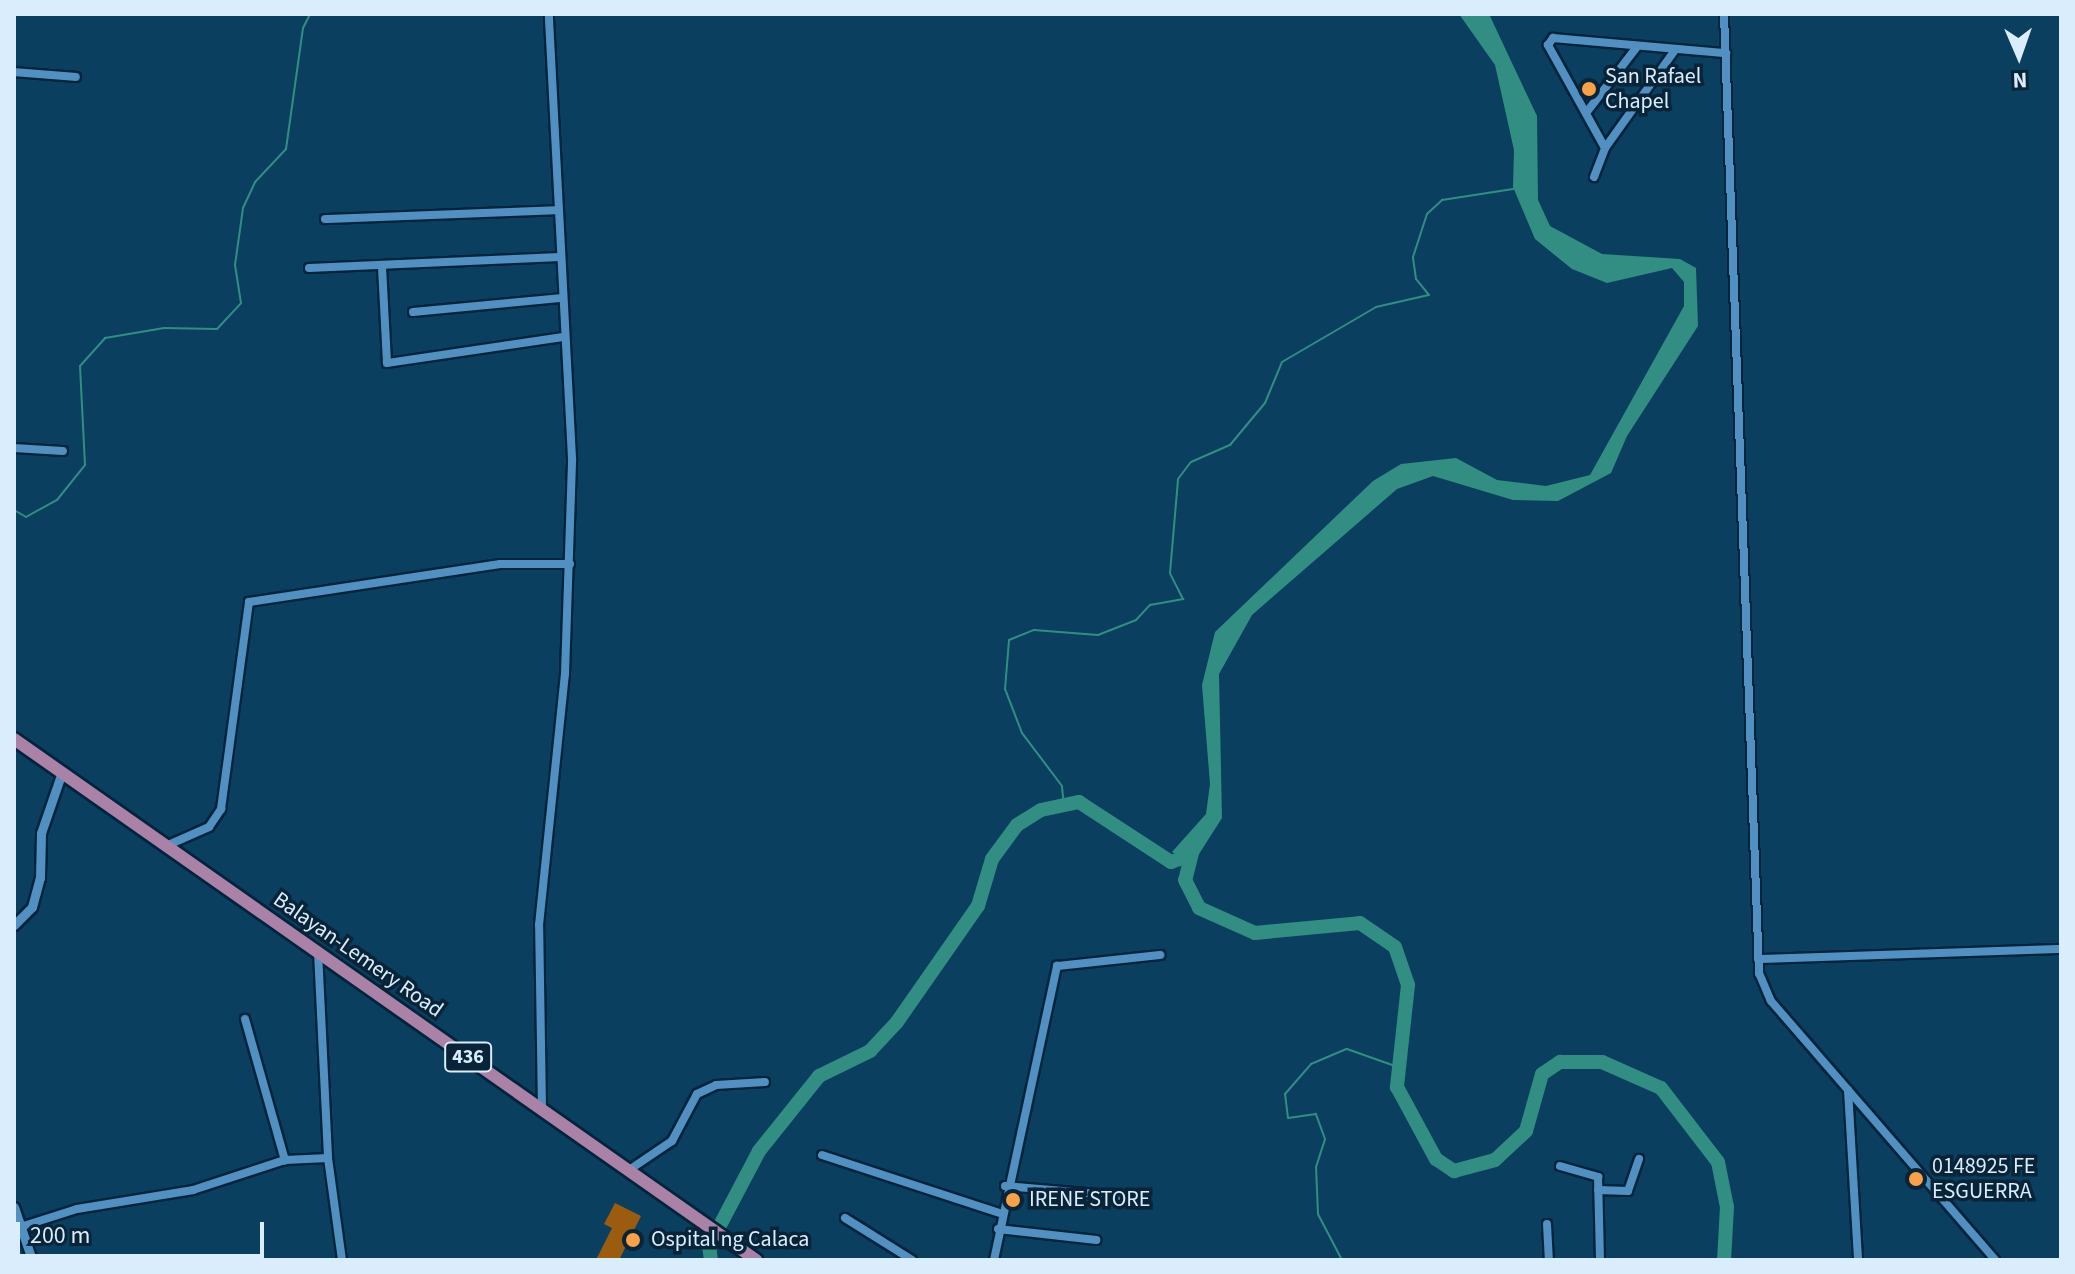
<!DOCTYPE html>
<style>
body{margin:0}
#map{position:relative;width:2075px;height:1274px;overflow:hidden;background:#0a3f60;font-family:"Source Sans 3",sans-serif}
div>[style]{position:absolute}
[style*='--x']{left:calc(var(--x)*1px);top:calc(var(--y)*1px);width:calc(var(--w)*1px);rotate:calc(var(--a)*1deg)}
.water>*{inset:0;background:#328e82}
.stream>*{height:2px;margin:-1px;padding:0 1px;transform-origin:1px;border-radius:1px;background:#328e82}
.river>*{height:14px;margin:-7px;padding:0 7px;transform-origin:7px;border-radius:7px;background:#328e82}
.building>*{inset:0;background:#9c5c0f}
.roads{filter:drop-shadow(2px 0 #02243c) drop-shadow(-2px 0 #02243c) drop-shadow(0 2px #02243c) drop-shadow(0 -2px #02243c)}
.minor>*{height:8px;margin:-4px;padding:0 4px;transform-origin:4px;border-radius:4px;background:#5190c0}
.tertiary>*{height:9px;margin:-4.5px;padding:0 4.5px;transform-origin:4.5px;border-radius:4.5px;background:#5190c0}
.primary>*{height:12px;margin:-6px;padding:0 6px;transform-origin:6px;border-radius:6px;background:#aa82a8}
.dots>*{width:22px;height:22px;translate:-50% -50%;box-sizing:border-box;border:4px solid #092438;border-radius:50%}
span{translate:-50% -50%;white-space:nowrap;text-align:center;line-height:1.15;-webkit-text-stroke:7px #092438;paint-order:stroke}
.shield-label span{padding:2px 6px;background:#092438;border:2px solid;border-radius:6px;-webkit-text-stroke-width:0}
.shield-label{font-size:20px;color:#daedfc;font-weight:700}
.poi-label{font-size:22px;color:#daedfc}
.left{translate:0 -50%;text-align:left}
.street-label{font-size:22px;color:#daedfc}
.frame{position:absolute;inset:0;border:16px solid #daedfc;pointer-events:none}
.north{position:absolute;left:1979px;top:16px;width:80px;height:80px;-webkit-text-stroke:6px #092438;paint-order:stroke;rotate:178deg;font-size:22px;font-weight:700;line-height:32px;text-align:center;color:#daedfc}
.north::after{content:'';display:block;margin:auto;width:28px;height:36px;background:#daedfc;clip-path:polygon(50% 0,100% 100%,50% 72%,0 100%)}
.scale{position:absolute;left:16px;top:1222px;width:248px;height:36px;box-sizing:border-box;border:4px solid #daedfc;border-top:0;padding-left:10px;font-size:24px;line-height:28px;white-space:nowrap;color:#daedfc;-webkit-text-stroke:6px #092438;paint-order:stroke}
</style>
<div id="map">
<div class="water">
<i style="clip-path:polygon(1459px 14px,1489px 14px,1537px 116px,1538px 200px,1550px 226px,1602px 254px,1680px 259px,1696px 268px,1698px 326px,1627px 436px,1611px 473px,1558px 501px,1513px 500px,1433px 476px,1397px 489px,1252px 615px,1219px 674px,1222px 818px,1192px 865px,1172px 852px,1206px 814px,1210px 784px,1202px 685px,1215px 632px,1373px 481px,1401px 464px,1456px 458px,1497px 480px,1546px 486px,1590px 475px,1684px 306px,1684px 282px,1672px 268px,1607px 283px,1572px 269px,1535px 239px,1513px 187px,1514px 150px,1495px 65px)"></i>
</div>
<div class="stream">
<i style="--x:14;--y:510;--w:14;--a:30"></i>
<i style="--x:26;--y:517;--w:35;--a:-29"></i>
<i style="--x:57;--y:500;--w:45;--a:-51.3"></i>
<i style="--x:85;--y:465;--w:99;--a:-92.9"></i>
<i style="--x:80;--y:366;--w:38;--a:-48"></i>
<i style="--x:105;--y:338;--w:60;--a:-9.6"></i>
<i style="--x:164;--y:328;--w:53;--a:1.1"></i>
<i style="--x:217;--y:329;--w:35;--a:-47"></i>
<i style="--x:241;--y:303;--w:38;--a:-99"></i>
<i style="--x:235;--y:265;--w:58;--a:-82"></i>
<i style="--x:243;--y:208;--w:29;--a:-65"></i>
<i style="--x:255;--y:182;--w:45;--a:-46.8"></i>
<i style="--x:286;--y:149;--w:122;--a:-82"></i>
<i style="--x:303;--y:28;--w:16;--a:-63"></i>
<i style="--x:1064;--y:806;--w:20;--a:-96"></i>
<i style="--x:1062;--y:786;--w:66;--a:-127"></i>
<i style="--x:1022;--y:733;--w:47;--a:-111.1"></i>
<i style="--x:1005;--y:689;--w:49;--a:-85.3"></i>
<i style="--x:1009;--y:640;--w:27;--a:-22"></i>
<i style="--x:1034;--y:630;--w:64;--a:4.5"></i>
<i style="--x:1098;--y:635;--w:41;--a:-21.5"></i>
<i style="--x:1136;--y:620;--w:21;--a:-47"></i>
<i style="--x:1150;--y:605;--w:34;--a:-10"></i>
<i style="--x:1183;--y:599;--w:29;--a:-117"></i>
<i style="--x:1170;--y:573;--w:94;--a:-85.1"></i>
<i style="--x:1178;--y:479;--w:21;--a:-53"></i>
<i style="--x:1191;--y:462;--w:43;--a:-23.6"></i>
<i style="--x:1230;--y:445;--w:55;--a:-50.2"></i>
<i style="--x:1265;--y:403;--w:44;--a:-67.5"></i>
<i style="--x:1282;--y:362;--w:109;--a:-30.3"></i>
<i style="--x:1376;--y:307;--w:54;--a:-12.8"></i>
<i style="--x:1429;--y:295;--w:21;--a:-129"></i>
<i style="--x:1416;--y:279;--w:22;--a:-98"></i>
<i style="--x:1413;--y:257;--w:45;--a:-72"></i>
<i style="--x:1427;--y:214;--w:21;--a:-43"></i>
<i style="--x:1442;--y:200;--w:72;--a:-8.8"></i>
<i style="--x:1342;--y:1260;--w:52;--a:-117.6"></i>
<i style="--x:1318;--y:1214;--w:47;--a:-92.4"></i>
<i style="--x:1316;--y:1167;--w:29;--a:-72"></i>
<i style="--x:1325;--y:1139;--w:27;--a:-110"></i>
<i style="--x:1316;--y:1114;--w:28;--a:172"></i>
<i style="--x:1288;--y:1118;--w:24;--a:-97"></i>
<i style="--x:1285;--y:1094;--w:40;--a:-49"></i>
<i style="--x:1311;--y:1064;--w:39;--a:-23"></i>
<i style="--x:1347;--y:1049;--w:54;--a:19.4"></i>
</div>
<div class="river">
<i style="--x:1194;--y:845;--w:36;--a:104"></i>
<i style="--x:1185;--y:880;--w:31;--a:63"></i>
<i style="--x:1199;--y:908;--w:61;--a:24.1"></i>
<i style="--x:1255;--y:933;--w:105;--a:-5.4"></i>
<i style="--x:1360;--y:923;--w:42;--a:34.4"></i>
<i style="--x:1395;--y:947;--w:40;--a:71.1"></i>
<i style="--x:1408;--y:985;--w:103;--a:96.2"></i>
<i style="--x:1397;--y:1087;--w:82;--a:61.6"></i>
<i style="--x:1436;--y:1159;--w:22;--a:34"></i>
<i style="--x:1454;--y:1171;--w:42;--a:-15"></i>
<i style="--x:1495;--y:1160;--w:42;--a:-43.1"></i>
<i style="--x:1526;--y:1131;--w:59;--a:-74.3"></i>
<i style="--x:1542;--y:1074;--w:22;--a:-34"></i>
<i style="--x:1560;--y:1062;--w:42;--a:0"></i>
<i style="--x:1602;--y:1062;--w:64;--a:23.8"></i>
<i style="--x:1661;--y:1088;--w:93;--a:52.4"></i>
<i style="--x:1718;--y:1162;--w:46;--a:78.7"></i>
<i style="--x:1727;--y:1207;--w:53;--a:93.2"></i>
<i style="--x:711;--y:1260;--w:14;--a:-98"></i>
<i style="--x:709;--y:1246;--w:107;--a:-62.2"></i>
<i style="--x:759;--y:1151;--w:96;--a:-51.3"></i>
<i style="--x:819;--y:1076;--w:57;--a:-26.1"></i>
<i style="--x:870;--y:1051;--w:40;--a:-47"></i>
<i style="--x:897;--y:1022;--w:141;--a:-55.1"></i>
<i style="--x:978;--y:906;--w:49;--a:-73.4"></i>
<i style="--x:992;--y:859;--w:42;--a:-53.7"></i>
<i style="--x:1017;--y:825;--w:28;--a:-32"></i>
<i style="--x:1041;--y:810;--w:39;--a:-12"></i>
<i style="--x:1079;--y:802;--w:110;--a:33.1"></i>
<i style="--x:1171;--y:862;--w:21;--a:-19"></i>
</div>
<div class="building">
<i style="clip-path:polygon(615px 1203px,641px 1216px,619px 1260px,596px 1260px,612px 1228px,604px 1224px)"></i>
</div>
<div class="roads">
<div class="minor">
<i style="--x:1724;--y:14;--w:960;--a:87.91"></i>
<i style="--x:1759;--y:973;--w:30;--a:67"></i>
<i style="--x:1771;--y:1001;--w:342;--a:49.1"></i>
<i style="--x:1675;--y:50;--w:120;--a:125.5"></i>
<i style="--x:1605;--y:148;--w:118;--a:-119"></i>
<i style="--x:1548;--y:45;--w:9;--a:-54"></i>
<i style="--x:1553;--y:38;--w:174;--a:5"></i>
<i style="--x:14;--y:72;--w:62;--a:4.6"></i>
<i style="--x:1586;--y:113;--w:82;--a:-52.4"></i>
<i style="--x:1594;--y:177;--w:31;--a:-69"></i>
<i style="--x:325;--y:219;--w:233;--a:-2.2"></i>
<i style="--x:382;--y:267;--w:96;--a:87"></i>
<i style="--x:387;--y:363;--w:179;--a:-8.4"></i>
<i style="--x:309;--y:268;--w:251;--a:-2.5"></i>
<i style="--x:413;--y:312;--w:150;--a:-5.4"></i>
<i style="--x:14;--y:448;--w:49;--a:3.5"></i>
<i style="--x:166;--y:846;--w:47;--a:-23.8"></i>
<i style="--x:209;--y:827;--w:22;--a:-56"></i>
<i style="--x:221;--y:809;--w:209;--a:-82.3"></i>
<i style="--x:249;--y:602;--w:254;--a:-8.6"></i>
<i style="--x:500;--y:564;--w:70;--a:0"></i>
<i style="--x:318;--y:952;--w:206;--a:87.2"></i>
<i style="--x:328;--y:1158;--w:103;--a:82.2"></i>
<i style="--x:1758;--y:959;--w:303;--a:-1.9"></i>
<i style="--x:245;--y:1019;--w:147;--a:74.2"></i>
<i style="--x:1848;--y:1090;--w:170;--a:86.6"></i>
<i style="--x:542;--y:1108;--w:183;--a:-90.9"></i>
<i style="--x:539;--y:925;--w:252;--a:-84.1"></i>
<i style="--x:565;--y:674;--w:216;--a:-88.1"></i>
<i style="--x:572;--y:458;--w:445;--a:-93"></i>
<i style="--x:822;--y:1155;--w:186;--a:18.1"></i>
<i style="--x:1560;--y:1166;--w:40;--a:16"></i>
<i style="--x:1598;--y:1177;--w:83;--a:88.6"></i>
<i style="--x:629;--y:1170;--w:52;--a:-34"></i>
<i style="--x:672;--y:1141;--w:53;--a:-62"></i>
<i style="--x:697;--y:1094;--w:21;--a:-25"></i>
<i style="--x:716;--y:1085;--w:49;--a:-3.5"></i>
<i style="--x:1005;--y:1186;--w:116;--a:4.9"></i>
<i style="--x:1598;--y:1190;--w:30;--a:2"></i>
<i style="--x:1628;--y:1191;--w:34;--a:-71"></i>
<i style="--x:845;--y:1218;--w:79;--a:32.1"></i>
<i style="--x:1547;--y:1224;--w:36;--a:87"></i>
<i style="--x:14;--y:1229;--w:66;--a:-17.6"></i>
<i style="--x:77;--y:1209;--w:118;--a:-9.3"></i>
<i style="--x:193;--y:1190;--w:97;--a:-18.1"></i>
<i style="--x:285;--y:1160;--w:43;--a:-2.7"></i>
<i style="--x:998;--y:1229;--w:99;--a:6.4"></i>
<i style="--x:994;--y:1260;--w:301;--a:-77.9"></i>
<i style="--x:1057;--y:966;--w:104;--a:-6.1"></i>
</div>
<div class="tertiary">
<i style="--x:14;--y:925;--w:25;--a:-45"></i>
<i style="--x:32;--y:907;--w:30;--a:-75"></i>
<i style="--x:40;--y:878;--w:45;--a:-88.7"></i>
<i style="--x:41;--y:833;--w:65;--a:-71"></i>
<i style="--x:14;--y:1207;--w:56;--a:71.2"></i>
</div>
<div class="primary">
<i style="--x:14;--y:739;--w:907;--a:35.07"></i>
</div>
</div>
<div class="dots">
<i style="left:1589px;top:89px;background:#f7a149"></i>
<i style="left:1916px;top:1179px;background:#f7a149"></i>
<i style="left:1013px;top:1200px;background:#f7a149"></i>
<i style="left:633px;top:1240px;background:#f7a149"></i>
</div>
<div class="shield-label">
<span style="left:468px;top:1057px">436</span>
</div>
<div class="poi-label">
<span class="left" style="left:1605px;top:89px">San Rafael<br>Chapel</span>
<span class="left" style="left:1932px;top:1179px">0148925 FE<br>ESGUERRA</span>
<span class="left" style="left:1029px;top:1200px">IRENE STORE</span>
<span class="left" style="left:651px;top:1240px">Ospital ng Calaca</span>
</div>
<div class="street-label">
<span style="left:358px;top:955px;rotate:35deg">Balayan-Lemery Road</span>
</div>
<div class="frame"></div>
<div class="north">N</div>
<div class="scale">200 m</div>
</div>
